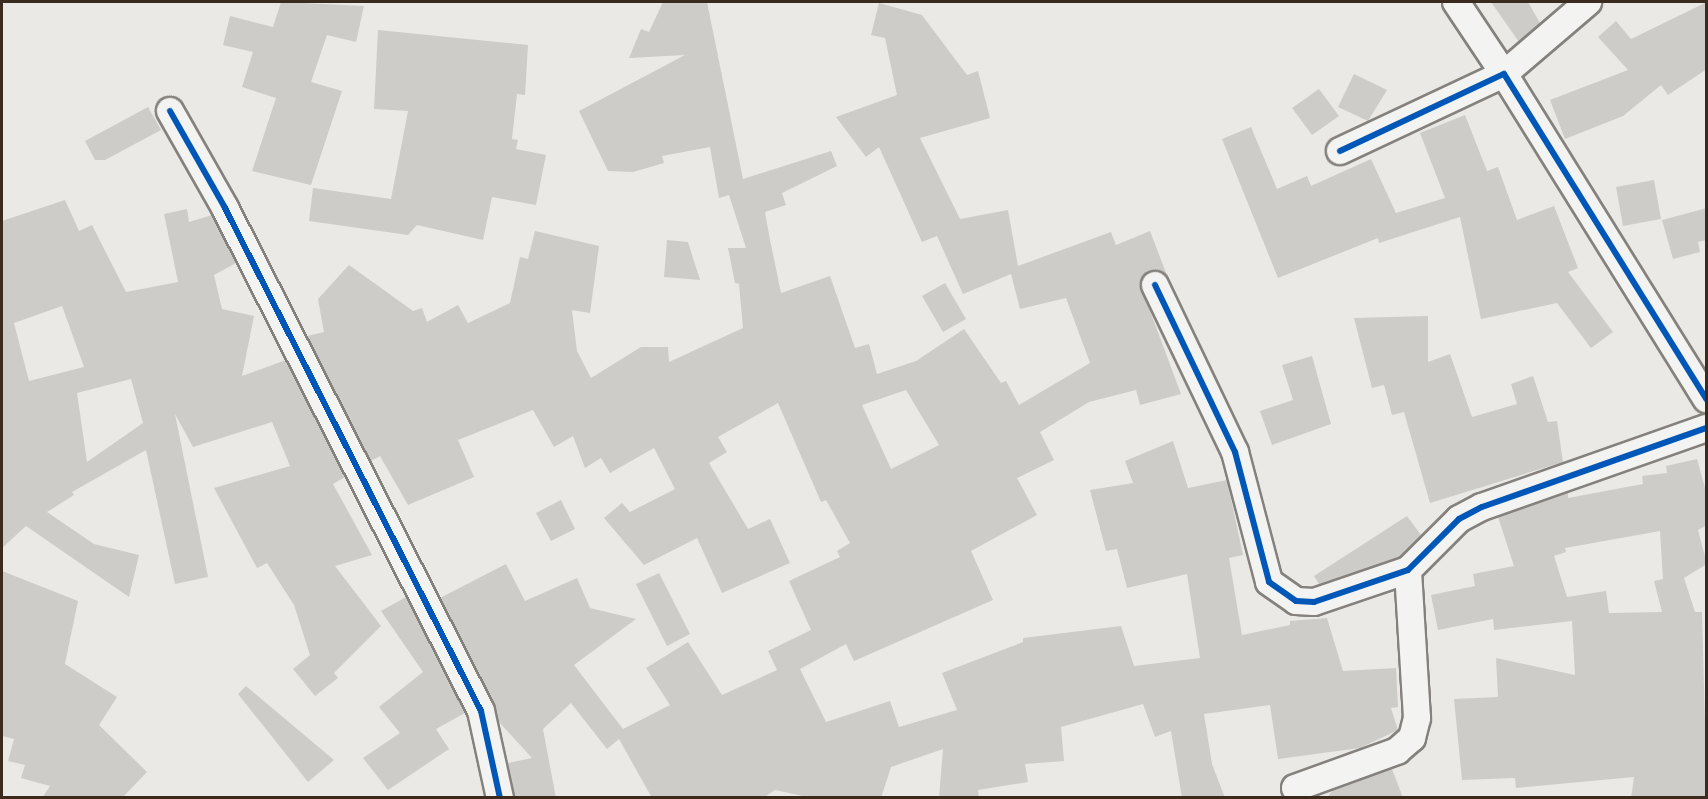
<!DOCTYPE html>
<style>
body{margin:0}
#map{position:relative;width:1708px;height:799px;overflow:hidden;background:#eae9e6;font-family:Caveat,sans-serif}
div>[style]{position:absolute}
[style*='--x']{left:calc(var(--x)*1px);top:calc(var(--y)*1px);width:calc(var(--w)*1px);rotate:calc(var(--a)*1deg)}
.building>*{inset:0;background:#cdccc9}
.roads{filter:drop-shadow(2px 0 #85817d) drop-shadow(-2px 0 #85817d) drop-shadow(0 2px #85817d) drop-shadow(0 -2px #85817d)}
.street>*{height:26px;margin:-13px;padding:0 13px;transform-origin:13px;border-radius:13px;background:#f3f3f1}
.cycleway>*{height:6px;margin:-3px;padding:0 3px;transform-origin:3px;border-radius:3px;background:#0057b8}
span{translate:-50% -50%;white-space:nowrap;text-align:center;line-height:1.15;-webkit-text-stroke:4.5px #f6f6f2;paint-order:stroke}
.frame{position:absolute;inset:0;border:3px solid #3b2a1e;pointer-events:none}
</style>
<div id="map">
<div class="building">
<i style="clip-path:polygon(281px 2px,364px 6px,356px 42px,327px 35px,311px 82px,342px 91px,311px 185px,252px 171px,276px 98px,242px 87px,253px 52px,223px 45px,230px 16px,273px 27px)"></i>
<i style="clip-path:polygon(evenodd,663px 2px,707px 2px,743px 179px,831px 151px,837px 166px,782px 193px,786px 205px,765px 212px,769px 235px,781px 293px,830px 276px,855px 348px,869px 344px,877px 374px,916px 361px,964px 329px,1001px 383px,1006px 381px,1019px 405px,1090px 363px,1066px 298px,1020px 309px,1011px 274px,963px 294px,937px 236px,922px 242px,879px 147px,866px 157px,836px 117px,897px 95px,885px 38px,871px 35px,879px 3px,922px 15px,967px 75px,978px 71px,990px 118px,920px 138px,960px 219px,1008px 210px,1018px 266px,1111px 232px,1116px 245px,1150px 231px,1168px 278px,1163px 272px,1149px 271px,1140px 284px,1181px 394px,1140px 405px,1136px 390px,1089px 402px,1040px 432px,1054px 460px,1017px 478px,1037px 515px,971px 551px,993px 600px,854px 661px,846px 644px,800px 669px,826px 722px,890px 701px,899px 727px,957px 710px,942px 673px,1023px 642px,1023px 638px,1121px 626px,1134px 666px,1200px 658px,1187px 574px,1127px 588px,1117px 549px,1106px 551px,1090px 490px,1133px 483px,1125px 461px,1173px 441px,1188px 488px,1227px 480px,1243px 555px,1229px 558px,1242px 635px,1290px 625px,1290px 621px,1327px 618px,1343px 671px,1396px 668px,1398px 707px,1391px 708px,1398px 730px,1360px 748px,1278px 759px,1270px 705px,1204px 714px,1212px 764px,1225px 798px,1182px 798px,1171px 731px,1155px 737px,1143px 704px,1061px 727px,1064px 761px,1025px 764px,1028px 782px,978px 790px,979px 798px,939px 798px,943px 749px,891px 767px,881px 798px,812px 798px,775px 790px,763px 798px,652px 798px,619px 739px,607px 749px,571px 703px,543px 729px,556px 798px,515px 798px,508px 763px,532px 758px,499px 722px,494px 704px,440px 598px,506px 564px,525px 601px,577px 578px,590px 608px,636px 619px,574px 665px,623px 729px,670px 705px,646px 668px,688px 642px,722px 695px,777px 670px,768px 651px,811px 630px,789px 581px,840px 557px,837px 551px,850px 543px,826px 500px,821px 502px,778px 403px,718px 437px,727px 452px,709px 463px,748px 529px,770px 519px,790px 563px,722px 593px,697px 538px,644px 565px,604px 518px,622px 503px,630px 512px,675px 489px,654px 448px,610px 473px,601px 458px,585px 468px,573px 436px,554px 447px,533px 410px,458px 440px,474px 477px,408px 505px,380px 456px,371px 461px,307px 336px,324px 332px,318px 299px,349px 265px,413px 311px,422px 308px,427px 322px,458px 305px,468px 323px,510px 303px,520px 257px,528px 259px,535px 231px,599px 246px,590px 313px,572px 310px,577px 351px,591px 378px,641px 347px,668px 347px,669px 362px,743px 328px,739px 284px,735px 283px,728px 248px,746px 248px,729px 195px,719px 198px,710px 147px,662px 156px,664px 163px,633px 172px,608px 171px,579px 111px,685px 55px,629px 58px,641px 29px,649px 32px,663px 2px,906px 390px,939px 445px,891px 469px,862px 405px,906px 390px)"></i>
<i style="clip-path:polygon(1491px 2px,1528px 2px,1540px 23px,1519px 42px)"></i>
<i style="clip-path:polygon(1707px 2px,1707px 69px,1668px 95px,1661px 85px,1623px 116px,1565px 139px,1550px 100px,1628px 70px,1598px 37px,1616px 21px,1631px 39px)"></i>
<i style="clip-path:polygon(378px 30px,528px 45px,525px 95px,517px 94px,512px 139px,518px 140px,516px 149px,546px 155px,536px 205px,492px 197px,483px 240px,417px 225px,408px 235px,309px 221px,313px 188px,391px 199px,408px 111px,374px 109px)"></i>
<i style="clip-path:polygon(1354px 74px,1387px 90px,1368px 121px,1338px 107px)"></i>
<i style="clip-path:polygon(1319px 89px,1339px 116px,1312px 135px,1292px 108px)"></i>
<i style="clip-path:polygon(148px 107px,161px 130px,105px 160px,95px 160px,85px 141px)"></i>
<i style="clip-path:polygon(1465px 115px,1487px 171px,1498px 167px,1517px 220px,1554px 206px,1578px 268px,1568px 272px,1613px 332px,1591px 348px,1557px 303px,1481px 319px,1460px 217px,1379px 243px,1378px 238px,1278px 278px,1222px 139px,1251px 127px,1277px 189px,1307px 176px,1311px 186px,1371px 159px,1396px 213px,1445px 198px,1420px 133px)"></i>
<i style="clip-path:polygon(1654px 180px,1661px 219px,1623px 226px,1616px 187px)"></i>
<i style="clip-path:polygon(evenodd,65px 200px,79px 231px,92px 225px,126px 292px,178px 282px,164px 214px,187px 209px,189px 222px,212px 215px,236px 263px,214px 275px,222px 309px,254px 316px,242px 376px,286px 360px,345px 477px,333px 484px,372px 555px,335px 566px,381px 626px,334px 673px,338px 678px,315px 696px,293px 669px,310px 655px,294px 605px,267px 563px,257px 568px,214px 488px,290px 466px,272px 422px,193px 447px,175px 414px,208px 577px,175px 584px,146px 450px,72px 492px,74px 495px,47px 512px,94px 544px,139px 555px,129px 597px,26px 526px,2px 548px,2px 221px,65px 200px,62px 306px,84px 367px,29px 381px,14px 323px,62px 306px,65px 200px,131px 379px,143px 423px,87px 462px,77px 393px,131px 379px)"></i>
<i style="clip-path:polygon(1707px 208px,1707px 240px,1698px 242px,1700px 252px,1673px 259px,1662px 220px)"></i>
<i style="clip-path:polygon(667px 240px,688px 242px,700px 280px,664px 277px)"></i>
<i style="clip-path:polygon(945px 283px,966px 319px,943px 332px,922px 296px)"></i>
<i style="clip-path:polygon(1428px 316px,1428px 362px,1450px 354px,1472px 417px,1517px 404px,1511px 384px,1533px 376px,1548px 422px,1557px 421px,1563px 462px,1430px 503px,1404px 412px,1392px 415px,1384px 385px,1372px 388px,1354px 318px)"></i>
<i style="clip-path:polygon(1312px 356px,1331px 424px,1272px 445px,1260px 411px,1293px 400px,1282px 365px)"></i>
<i style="clip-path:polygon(evenodd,1697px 459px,1707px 495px,1707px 525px,1698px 530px,1707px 564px,1684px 578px,1695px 612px,1702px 612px,1707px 798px,1631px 798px,1634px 777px,1516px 788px,1515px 778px,1462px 780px,1454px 699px,1498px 697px,1496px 658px,1575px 675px,1572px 621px,1494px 630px,1493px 619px,1438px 630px,1431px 595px,1475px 586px,1473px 574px,1514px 566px,1498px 517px,1568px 493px,1568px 498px,1643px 484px,1642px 476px,1667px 473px,1666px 466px,1697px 459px,1660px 531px,1663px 579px,1654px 581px,1662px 612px,1609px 613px,1606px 591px,1567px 597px,1554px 556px,1566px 552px,1565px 548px,1660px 531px)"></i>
<i style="clip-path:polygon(561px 500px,575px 529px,551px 541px,536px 513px)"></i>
<i style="clip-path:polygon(1407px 516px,1421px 535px,1400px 557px,1319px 584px,1314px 576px)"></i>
<i style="clip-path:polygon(2px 571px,78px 601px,65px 664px,117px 697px,99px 725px,147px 772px,122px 798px,42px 798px,50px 786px,21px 778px,25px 765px,8px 761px,14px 739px,2px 736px)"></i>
<i style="clip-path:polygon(659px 573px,690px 634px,667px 646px,636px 584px)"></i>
<i style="clip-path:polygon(406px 597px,465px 713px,436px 729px,449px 749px,388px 790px,363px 758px,400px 733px,379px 707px,423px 672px,381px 611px)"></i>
<i style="clip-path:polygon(246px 686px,334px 760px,308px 782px,238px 694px)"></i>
<i style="clip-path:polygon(1392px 769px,1403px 798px,1327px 798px,1332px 791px)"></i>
</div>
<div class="roads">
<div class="street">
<i style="--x:1456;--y:2;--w:87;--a:56.3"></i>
<i style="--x:1504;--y:74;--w:111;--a:-40.6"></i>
<i style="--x:170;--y:111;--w:112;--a:60.4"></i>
<i style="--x:225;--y:208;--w:564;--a:63.03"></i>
<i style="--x:481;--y:711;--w:89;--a:77.7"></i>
<i style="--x:1340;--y:151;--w:181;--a:-25.2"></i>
<i style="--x:1504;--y:74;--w:383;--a:58.1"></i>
<i style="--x:1155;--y:285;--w:185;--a:64.4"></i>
<i style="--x:1235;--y:452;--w:134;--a:75.3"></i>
<i style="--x:1269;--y:582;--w:33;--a:35"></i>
<i style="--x:1296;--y:601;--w:18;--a:3"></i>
<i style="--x:1314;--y:602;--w:99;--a:-18.8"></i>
<i style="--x:1408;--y:570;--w:72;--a:-45"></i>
<i style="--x:1459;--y:519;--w:26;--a:-28"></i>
<i style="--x:1482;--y:507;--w:238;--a:-19.4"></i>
<i style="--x:1295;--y:788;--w:109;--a:-19.9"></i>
<i style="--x:1397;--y:751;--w:20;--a:-41"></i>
<i style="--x:1412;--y:738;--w:21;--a:-76"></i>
<i style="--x:1417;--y:718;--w:148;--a:-93.5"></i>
</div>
</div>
<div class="cycleway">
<i style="--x:170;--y:111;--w:112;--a:60.4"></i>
<i style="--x:225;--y:208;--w:564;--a:63.03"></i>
<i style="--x:481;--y:711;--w:89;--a:77.7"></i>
<i style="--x:1340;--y:151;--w:181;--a:-25.2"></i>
<i style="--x:1504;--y:74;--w:383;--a:58.1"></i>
<i style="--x:1155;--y:285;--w:185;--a:64.4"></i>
<i style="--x:1235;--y:452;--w:134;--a:75.3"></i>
<i style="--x:1269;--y:582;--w:33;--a:35"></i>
<i style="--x:1296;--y:601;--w:18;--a:3"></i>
<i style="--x:1314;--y:602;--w:99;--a:-18.8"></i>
<i style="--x:1408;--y:570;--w:72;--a:-45"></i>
<i style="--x:1459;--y:519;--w:26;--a:-28"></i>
<i style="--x:1482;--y:507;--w:238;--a:-19.4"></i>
</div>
<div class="frame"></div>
</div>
